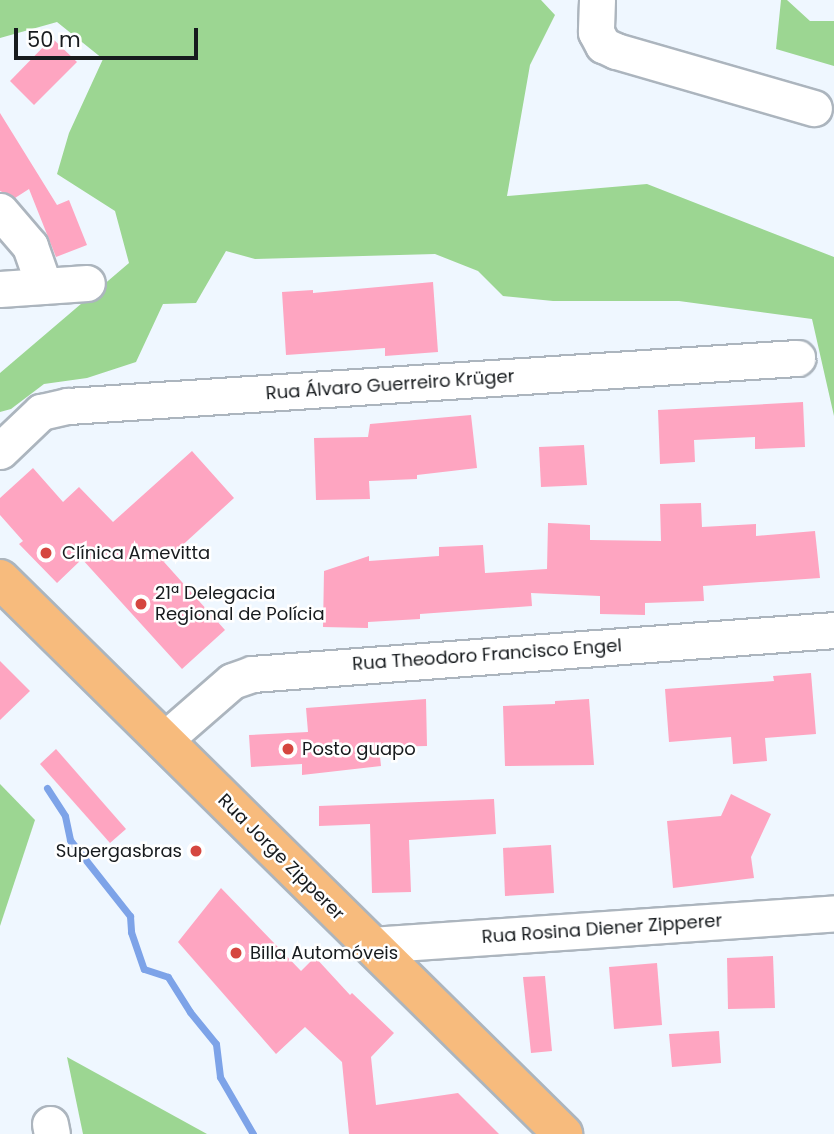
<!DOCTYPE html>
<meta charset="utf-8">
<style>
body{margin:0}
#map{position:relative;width:834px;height:1134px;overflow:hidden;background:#eff7ff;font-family:Poppins,sans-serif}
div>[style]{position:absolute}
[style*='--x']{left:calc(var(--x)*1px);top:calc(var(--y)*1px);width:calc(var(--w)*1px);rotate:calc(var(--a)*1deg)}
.forest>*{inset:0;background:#9cd692}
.stream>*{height:7px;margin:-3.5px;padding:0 3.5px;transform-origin:3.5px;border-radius:3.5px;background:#7da3e8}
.building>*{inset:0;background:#fea5c1}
.roads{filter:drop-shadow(2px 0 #acb5be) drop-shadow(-2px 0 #acb5be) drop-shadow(0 2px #acb5be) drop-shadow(0 -2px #acb5be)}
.minor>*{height:35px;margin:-17.5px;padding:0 17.5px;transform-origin:17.5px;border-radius:17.5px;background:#fff}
.major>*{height:38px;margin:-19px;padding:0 19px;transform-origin:19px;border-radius:19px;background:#f7bb7d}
.dots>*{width:19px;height:19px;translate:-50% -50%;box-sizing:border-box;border:4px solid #fff;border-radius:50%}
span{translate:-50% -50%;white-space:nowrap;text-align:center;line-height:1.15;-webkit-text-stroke:5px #fff;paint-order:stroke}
.street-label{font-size:18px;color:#171b1e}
.poi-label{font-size:18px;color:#171b1e}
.left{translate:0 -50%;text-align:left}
.right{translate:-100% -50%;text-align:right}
.scale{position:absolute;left:14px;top:28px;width:184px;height:32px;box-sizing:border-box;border:4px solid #171b1e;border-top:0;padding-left:9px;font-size:21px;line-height:24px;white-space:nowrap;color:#171b1e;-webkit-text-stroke:5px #fff;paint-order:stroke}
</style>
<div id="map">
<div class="forest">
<i style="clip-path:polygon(0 0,541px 0,555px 15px,530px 65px,507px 196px,647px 184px,834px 257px,834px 416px,812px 319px,679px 301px,553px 301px,503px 296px,478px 271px,435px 254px,255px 259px,226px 251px,196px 303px,163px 304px,136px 362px,87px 378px,44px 384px,11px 409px,0 412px,0 373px,129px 263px,115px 211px,57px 174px,69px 133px,103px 59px,57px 22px,0 38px)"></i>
<i style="clip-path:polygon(781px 0,787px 0,810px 21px,834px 21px,834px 66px,776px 49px)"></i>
<i style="clip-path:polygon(0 784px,35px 820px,0 926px)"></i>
<i style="clip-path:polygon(67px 1057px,207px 1134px,83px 1134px)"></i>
</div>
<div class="stream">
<i style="--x:47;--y:788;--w:33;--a:57"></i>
<i style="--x:65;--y:816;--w:25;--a:78"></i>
<i style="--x:70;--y:840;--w:97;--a:51.7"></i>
<i style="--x:130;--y:916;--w:16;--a:86"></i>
<i style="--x:131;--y:932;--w:39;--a:71"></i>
<i style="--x:144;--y:969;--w:25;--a:18"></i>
<i style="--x:168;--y:977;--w:41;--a:57.8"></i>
<i style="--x:190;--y:1012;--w:41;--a:50.9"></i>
<i style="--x:216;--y:1044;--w:33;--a:83"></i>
<i style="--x:220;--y:1077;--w:66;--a:59.9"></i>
</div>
<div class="building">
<i style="clip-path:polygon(52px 38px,77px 62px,34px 105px,10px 81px)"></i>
<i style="clip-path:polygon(0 113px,57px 205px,69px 200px,87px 245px,56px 257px,29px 189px,15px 198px,0 191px)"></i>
<i style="clip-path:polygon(433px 282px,438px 352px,385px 356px,385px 348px,286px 355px,282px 292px,313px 290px,313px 293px)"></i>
<i style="clip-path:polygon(803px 402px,805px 447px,755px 449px,755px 437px,694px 440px,695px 462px,660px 464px,658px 410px)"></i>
<i style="clip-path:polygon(471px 415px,477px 468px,417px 475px,417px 479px,369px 481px,370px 499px,316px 500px,314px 438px,368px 437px,370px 424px)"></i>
<i style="clip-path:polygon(584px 445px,587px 485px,541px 487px,539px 447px)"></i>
<i style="clip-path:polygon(192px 451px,234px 498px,164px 562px,225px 630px,182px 669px,82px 559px,57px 583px,19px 544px,23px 541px,0 515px,0 498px,33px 468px,63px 502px,79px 487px,113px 522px)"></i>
<i style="clip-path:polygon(701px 503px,702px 527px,756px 524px,756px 536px,815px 531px,820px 578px,703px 586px,704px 601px,645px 603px,645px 615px,600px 614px,600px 596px,531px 593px,532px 606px,420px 614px,420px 619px,368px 622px,368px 628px,323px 627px,324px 571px,369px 556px,369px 561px,439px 556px,439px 547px,483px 545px,485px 573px,547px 569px,548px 523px,590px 525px,590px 540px,661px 541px,660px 504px)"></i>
<i style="clip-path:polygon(0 661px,30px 691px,0 720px)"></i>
<i style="clip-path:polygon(811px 673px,816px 734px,765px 738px,767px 761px,733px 764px,731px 737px,669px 742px,665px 689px,774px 681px,773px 676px)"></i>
<i style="clip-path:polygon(426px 699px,427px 746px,379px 747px,381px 766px,302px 775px,302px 764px,251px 767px,249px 735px,308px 732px,306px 708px)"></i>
<i style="clip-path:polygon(589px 699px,594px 765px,505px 766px,503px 706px,555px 704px,555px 701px)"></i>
<i style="clip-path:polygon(56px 749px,126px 829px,110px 843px,40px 764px)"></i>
<i style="clip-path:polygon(731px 794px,771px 814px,751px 857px,754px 878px,673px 888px,667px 821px,721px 816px)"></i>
<i style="clip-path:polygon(494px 799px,496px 834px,409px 840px,411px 892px,372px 893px,370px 824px,319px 826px,319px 806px)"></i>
<i style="clip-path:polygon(551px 845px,554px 893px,505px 896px,503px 848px)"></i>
<i style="clip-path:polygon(221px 888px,301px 971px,315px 957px,350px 995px,352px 993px,394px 1033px,371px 1057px,376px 1105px,458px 1093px,499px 1134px,349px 1134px,342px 1062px,305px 1027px,276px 1054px,178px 942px)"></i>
<i style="clip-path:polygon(773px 956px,775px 1008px,728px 1009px,727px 958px)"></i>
<i style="clip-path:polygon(657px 963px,662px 1025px,614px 1029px,609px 967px)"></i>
<i style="clip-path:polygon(545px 976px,552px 1051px,531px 1053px,523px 977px)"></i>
<i style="clip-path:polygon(719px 1031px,721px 1063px,672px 1067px,669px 1034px)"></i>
</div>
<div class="roads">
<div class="minor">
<i style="--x:597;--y:0;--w:32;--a:92"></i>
<i style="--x:596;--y:32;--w:15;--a:62"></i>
<i style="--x:603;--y:45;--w:14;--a:25"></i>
<i style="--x:616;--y:51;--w:206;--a:16.1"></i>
<i style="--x:0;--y:211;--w:46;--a:49.4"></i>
<i style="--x:30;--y:246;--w:42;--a:70.7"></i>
<i style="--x:0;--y:289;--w:87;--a:-3.9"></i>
<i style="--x:0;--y:451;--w:57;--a:-43.6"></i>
<i style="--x:41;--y:412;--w:28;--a:-13"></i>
<i style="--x:68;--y:406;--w:731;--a:-3.77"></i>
<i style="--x:163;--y:741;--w:91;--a:-41"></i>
<i style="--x:232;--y:681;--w:21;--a:-19"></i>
<i style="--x:252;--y:674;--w:584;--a:-4.32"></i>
<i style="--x:370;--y:945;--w:465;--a:-3.9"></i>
<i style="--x:50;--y:1124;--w:10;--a:79"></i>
</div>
<div class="major">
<i style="--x:0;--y:579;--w:791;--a:44.59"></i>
</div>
</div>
<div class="dots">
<i style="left:46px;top:553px;background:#d5463f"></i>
<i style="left:141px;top:604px;background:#d5463f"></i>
<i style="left:288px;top:749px;background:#d5463f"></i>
<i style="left:196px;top:851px;background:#d5463f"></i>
<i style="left:236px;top:953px;background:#d5463f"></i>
</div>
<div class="street-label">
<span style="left:390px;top:385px;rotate:-4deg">Rua Álvaro Guerreiro Krüger</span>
<span style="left:487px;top:655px;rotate:-4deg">Rua Theodoro Francisco Engel</span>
<span style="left:281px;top:857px;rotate:45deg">Rua Jorge Zipperer</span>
<span style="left:602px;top:929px;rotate:-4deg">Rua Rosina Diener Zipperer</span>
</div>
<div class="poi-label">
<span class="left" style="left:62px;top:553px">Clínica Amevitta</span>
<span class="left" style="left:155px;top:604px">21ª Delegacia<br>Regional de Polícia</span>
<span class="left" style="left:302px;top:749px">Posto guapo</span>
<span class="right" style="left:182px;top:851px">Supergasbras</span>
<span class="left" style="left:250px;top:953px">Billa Automóveis</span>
</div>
<div class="scale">50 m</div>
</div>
